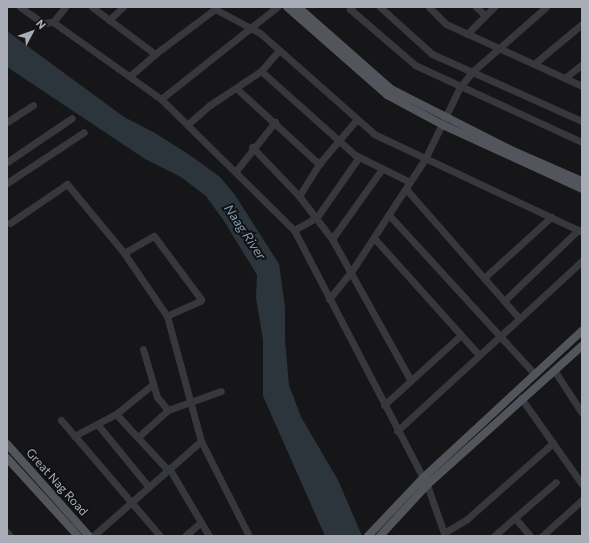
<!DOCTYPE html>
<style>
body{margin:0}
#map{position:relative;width:589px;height:543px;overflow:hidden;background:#161618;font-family:Commissioner,sans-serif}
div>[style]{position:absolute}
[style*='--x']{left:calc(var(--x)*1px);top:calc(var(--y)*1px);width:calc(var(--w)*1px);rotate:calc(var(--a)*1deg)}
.water>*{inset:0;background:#2c353c}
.minor>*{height:7px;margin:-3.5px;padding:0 3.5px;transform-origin:3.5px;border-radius:3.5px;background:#37383d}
.major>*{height:8px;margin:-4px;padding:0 4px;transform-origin:4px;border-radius:4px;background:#53555c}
span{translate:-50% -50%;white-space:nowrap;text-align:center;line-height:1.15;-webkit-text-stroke:4px #111113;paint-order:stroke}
.street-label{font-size:12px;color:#a8adb8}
.water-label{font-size:13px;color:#7f9bb3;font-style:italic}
.frame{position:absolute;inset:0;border:8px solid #a8adb8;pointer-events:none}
.north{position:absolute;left:12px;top:12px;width:40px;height:40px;-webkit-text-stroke:3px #111113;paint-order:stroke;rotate:49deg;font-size:11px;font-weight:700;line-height:16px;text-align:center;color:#a8adb8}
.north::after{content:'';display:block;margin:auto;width:14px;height:18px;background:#a8adb8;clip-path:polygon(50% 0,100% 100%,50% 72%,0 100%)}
</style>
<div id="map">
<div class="water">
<i style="clip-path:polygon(7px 31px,124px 117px,155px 133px,191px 156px,220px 177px,235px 195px,279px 264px,285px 307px,285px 340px,289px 385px,301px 417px,338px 480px,362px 536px,325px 536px,263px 396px,263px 340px,256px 298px,257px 275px,224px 221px,206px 196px,181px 177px,145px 159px,7px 67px)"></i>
</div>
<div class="minor">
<i style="--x:20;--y:7;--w:28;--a:35"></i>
<i style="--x:43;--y:23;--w:10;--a:-6"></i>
<i style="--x:53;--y:22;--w:133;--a:35.5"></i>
<i style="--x:92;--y:7;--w:79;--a:36.7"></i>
<i style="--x:155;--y:54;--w:75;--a:-36.9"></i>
<i style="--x:215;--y:9;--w:51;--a:28.1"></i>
<i style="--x:260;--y:33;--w:152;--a:41.5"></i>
<i style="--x:374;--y:134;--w:230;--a:25.2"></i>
<i style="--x:277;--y:7;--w:148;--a:141.6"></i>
<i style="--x:161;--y:99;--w:187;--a:44.6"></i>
<i style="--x:294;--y:230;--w:288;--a:62.5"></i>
<i style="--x:427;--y:485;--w:54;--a:70.6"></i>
<i style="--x:352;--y:7;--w:3;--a:135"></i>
<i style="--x:350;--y:9;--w:86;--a:40.7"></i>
<i style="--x:415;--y:65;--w:184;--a:24.8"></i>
<i style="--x:380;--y:7;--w:70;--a:42.1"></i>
<i style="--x:432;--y:54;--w:164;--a:24.1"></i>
<i style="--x:429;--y:7;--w:24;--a:45"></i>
<i style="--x:446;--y:24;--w:149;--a:24.5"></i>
<i style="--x:476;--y:7;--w:12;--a:42"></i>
<i style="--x:109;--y:20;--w:19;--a:-43"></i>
<i style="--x:53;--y:22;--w:19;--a:-51"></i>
<i style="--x:467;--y:34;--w:38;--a:-45"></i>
<i style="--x:534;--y:64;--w:62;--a:-39.8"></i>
<i style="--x:261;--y:71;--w:126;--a:41.8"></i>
<i style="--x:355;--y:155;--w:61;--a:26.1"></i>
<i style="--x:130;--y:76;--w:33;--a:-41"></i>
<i style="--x:565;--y:78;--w:22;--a:-39"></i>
<i style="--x:236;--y:88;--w:113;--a:42.5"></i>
<i style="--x:319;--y:164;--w:59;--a:-49.8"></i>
<i style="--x:7;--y:122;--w:31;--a:-33"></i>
<i style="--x:188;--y:124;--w:29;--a:-41"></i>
<i style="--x:210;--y:105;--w:61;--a:-33.7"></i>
<i style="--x:261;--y:71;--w:28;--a:-49"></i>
<i style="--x:252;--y:147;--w:68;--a:46.2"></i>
<i style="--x:299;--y:196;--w:54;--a:52.5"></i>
<i style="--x:332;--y:239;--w:162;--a:60.9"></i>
<i style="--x:7;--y:162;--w:78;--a:-34.1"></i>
<i style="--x:236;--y:171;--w:63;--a:-51.5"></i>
<i style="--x:7;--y:183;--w:92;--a:-33.5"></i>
<i style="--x:406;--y:189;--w:171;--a:48.8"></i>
<i style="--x:299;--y:196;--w:38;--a:-58"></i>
<i style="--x:389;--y:215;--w:214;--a:47.5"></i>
<i style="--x:10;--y:223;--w:69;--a:-34.4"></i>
<i style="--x:67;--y:184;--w:89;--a:50.4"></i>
<i style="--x:124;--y:253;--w:76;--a:55.7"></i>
<i style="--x:167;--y:316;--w:130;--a:74.8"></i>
<i style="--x:201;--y:441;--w:106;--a:63.2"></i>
<i style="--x:294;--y:230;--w:26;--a:-29"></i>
<i style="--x:317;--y:217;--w:73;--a:-55"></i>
<i style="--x:374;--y:238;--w:157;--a:48.1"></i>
<i style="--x:332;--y:239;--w:86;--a:-54.5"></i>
<i style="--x:124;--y:253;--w:34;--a:-30"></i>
<i style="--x:154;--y:236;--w:79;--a:53.3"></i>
<i style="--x:201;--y:299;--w:2;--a:117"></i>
<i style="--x:200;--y:301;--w:36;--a:156"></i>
<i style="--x:484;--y:278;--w:91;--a:-42.3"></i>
<i style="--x:329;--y:299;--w:35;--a:-51"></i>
<i style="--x:351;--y:272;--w:135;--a:-56.8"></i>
<i style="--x:425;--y:159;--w:80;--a:-64.1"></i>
<i style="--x:460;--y:87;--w:19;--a:-51"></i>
<i style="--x:472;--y:72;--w:98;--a:-41.3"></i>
<i style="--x:504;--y:301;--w:103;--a:-43.8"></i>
<i style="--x:143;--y:349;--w:50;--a:73.7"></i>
<i style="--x:157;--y:397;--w:17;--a:50"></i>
<i style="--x:168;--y:410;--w:56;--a:-19.7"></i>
<i style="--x:554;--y:370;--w:51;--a:56.9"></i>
<i style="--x:521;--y:398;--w:105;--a:54.7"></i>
<i style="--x:384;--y:405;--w:104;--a:-42.3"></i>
<i style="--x:116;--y:414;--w:75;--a:47.2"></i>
<i style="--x:61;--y:420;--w:153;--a:49.5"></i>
<i style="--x:98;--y:425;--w:79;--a:50.7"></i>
<i style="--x:397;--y:431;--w:251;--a:-42.6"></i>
<i style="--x:74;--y:436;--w:47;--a:-27.6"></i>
<i style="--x:116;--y:414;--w:46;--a:-38.9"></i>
<i style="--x:138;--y:437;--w:40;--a:-42"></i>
<i style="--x:169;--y:468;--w:79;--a:59.5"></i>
<i style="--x:515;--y:518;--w:23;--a:50"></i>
<i style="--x:7;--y:532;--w:5;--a:53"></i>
<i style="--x:444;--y:533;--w:27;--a:-31"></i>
<i style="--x:467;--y:519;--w:115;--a:-41.5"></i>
<i style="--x:93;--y:536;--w:144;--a:-41.3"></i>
<i style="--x:185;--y:536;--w:21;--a:-41"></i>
<i style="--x:494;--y:536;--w:82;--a:-41.1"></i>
<i style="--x:542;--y:536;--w:54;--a:-42"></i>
</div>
<div class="major">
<i style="--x:287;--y:7;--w:133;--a:41.3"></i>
<i style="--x:387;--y:95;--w:64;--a:28.2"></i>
<i style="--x:443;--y:125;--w:153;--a:24.7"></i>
<i style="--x:298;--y:7;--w:124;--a:41.4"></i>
<i style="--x:391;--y:89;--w:137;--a:26.9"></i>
<i style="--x:513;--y:151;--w:75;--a:23.5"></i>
<i style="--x:7;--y:444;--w:123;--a:48.3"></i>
<i style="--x:7;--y:458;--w:105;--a:47.7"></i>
<i style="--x:368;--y:536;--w:80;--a:-46.5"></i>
<i style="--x:423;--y:478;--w:217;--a:-42.8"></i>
<i style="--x:380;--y:536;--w:69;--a:-47.3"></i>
<i style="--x:427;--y:485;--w:208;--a:-41.9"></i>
</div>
<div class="street-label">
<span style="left:57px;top:482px;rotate:48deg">Great Nag Road</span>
</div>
<div class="water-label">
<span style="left:245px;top:232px;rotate:56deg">Naag River</span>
</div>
<div class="frame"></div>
<div class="north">N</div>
</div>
